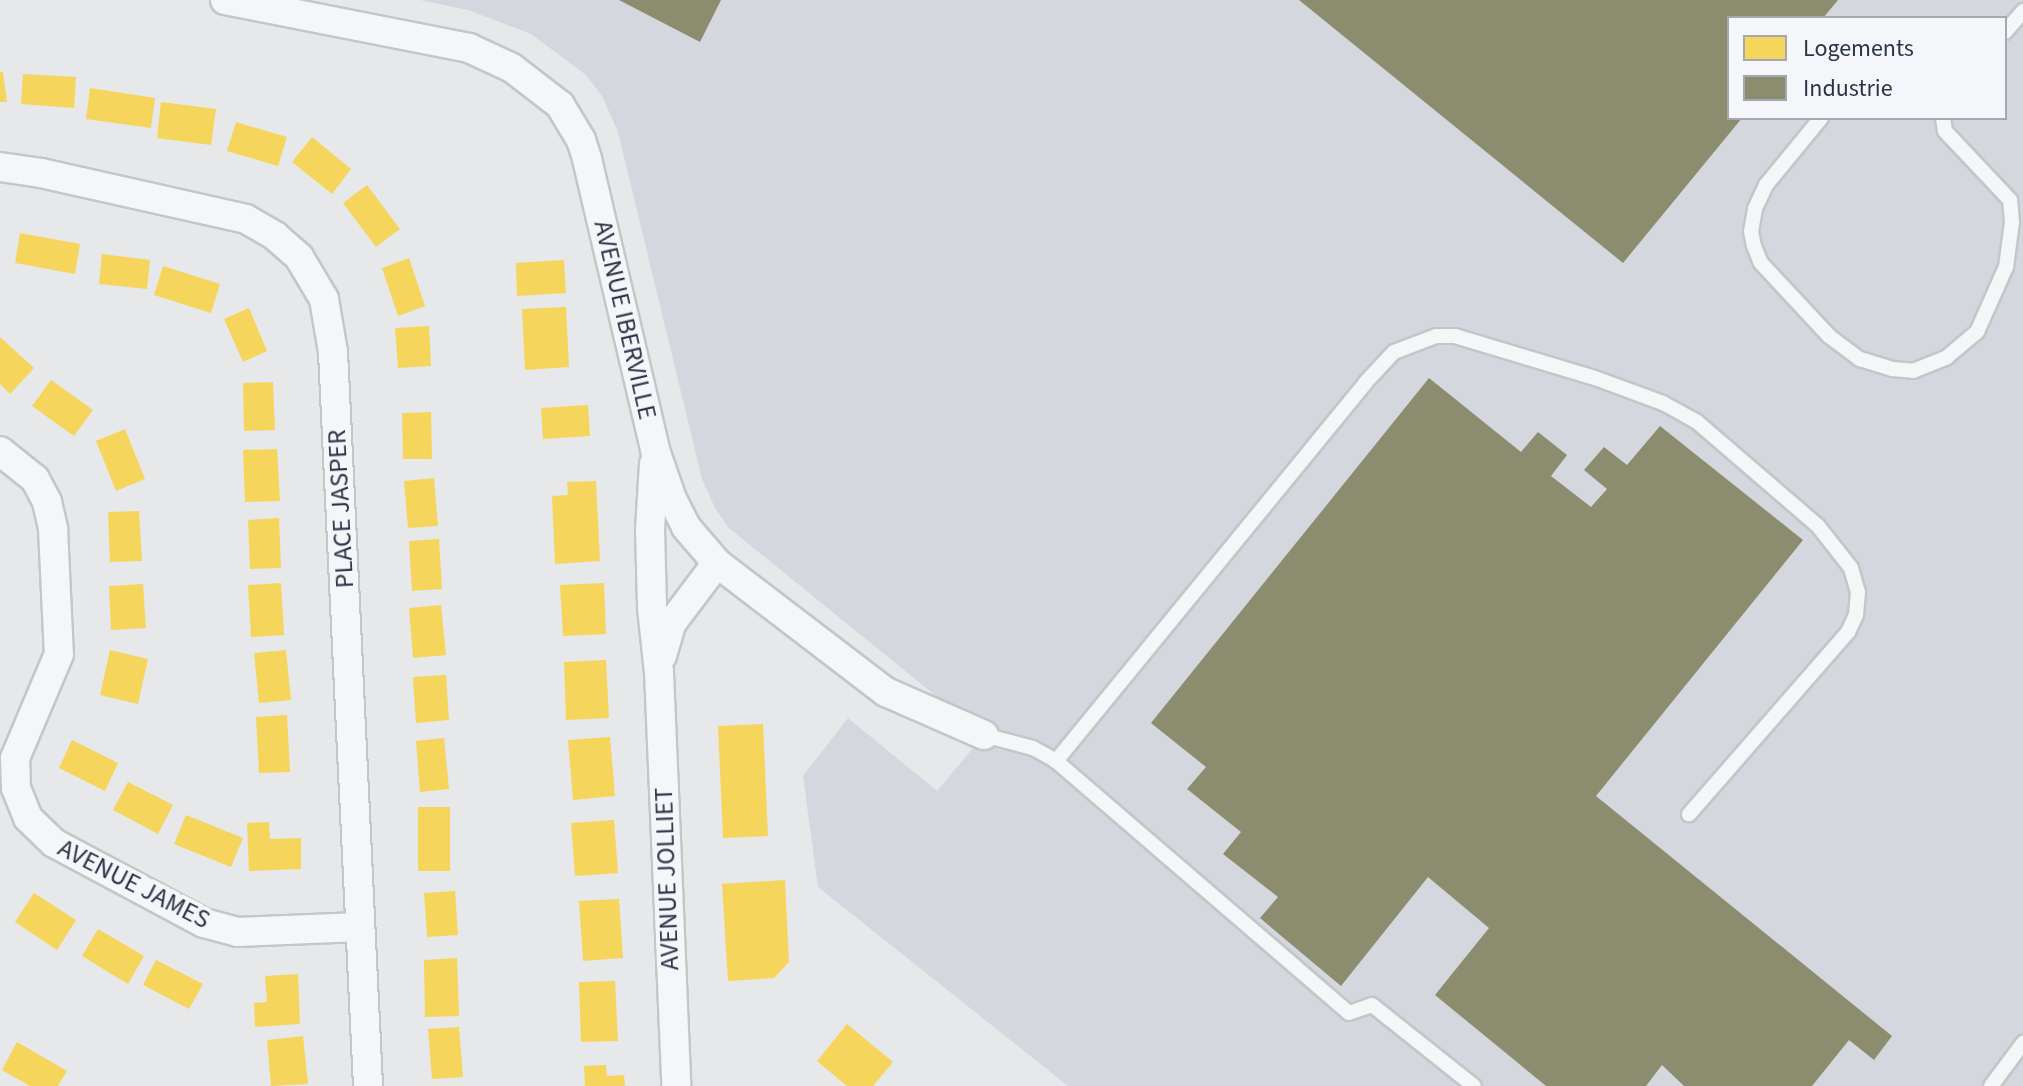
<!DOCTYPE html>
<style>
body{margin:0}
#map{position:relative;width:2023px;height:1086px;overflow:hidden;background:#e6e8ea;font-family:"Source Sans 3",sans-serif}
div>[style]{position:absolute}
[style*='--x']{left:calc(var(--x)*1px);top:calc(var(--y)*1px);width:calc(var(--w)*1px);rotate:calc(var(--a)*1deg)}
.built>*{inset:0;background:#d4d7dd}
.homes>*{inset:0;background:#f6d55c}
.industry>*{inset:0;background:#8c8c6e}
.roads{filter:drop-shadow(2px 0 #c4c6c8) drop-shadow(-2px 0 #c4c6c8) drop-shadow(0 2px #c4c6c8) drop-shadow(0 -2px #c4c6c8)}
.lane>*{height:14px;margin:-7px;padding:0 7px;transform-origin:7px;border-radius:7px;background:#f5f6f7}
.street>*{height:28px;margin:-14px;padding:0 14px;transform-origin:14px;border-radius:14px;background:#f5f6f7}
span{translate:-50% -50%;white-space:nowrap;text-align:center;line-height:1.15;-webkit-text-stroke:8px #f4f6f9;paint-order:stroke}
.street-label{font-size:26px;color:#2b3445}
.legend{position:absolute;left:1727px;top:16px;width:280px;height:104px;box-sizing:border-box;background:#f4f6f9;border:2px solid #a4a8b1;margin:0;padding:10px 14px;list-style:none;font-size:24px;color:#2b3445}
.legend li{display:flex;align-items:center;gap:16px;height:40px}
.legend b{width:40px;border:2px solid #a4a8b1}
</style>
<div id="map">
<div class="built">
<i style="clip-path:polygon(evenodd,420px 0,2023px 0,2023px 1086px,1068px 1086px,818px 887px,803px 776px,848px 718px,937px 791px,984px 735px,729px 528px,715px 508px,702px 479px,618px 132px,602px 96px,586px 75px,531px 34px,468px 10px,420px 0,1729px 18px,2005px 18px,2005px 118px,1729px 118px,1729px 18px)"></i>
</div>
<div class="homes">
<i style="clip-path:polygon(0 72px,3px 72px,7px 102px,0 102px)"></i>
<i style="clip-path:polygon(23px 74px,76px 77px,74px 108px,21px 104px)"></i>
<i style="clip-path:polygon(90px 88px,155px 98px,151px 128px,86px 119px)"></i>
<i style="clip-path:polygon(161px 102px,216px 109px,211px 145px,157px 138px)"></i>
<i style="clip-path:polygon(236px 122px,287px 137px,278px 166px,227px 151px)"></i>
<i style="clip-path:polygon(312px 137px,351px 169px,332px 194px,292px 162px)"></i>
<i style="clip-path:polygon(367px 185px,400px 229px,376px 247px,343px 203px)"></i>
<i style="clip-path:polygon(20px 233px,80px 244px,75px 274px,15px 263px)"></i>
<i style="clip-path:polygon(102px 254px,150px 260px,147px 289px,99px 284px)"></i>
<i style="clip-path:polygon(409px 258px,425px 306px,398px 316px,382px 268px)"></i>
<i style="clip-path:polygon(564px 260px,566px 293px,517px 296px,516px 263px)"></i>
<i style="clip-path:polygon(163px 266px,220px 284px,211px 313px,154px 295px)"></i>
<i style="clip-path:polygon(566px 307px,569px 367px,525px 370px,522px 309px)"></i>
<i style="clip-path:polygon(249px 308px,267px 351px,243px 362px,224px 319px)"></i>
<i style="clip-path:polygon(429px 326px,431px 366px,398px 368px,395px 328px)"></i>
<i style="clip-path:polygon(0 337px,34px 368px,10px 394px,0 384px)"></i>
<i style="clip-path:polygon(51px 380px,93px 410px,74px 436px,32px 406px)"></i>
<i style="clip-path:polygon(273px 382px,275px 430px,244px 431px,243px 383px)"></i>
<i style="clip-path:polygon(588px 405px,590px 436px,543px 439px,541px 408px)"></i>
<i style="clip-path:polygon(431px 412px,432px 459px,403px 459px,402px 413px)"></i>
<i style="clip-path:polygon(125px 429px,145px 479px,116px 491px,96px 441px)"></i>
<i style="clip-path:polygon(277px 449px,280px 501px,245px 502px,243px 450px)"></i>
<i style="clip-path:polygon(434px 478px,438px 526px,408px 528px,404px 481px)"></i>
<i style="clip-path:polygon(596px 481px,600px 561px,555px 564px,552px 496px,568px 495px,567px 482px)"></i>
<i style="clip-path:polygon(139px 511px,142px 561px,110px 562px,108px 512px)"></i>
<i style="clip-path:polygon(279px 518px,281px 568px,250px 569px,248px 520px)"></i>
<i style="clip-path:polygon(439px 539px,442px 589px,412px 591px,409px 541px)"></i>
<i style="clip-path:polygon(281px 583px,284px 635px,251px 637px,248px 585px)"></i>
<i style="clip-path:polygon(604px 583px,606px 634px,563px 636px,560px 585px)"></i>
<i style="clip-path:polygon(143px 584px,146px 628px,111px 630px,109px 586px)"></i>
<i style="clip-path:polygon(441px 605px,446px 655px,413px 658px,409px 608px)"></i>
<i style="clip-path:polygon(110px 650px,148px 659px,138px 704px,100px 695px)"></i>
<i style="clip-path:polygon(286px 650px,291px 700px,259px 703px,254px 653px)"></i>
<i style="clip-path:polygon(606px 660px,609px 718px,566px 720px,564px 662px)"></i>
<i style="clip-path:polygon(446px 675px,449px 720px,416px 723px,413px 677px)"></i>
<i style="clip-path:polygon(287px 715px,290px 772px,259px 773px,256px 717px)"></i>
<i style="clip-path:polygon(763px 724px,768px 836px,723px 838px,718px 726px)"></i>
<i style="clip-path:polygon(610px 737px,615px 796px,573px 800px,568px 740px)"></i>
<i style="clip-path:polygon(444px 738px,449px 789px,420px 792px,416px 741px)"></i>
<i style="clip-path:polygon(72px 740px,118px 763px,105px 791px,59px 768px)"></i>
<i style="clip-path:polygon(128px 782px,173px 805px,158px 834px,113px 810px)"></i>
<i style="clip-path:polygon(418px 807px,450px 807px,450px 871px,418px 871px)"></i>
<i style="clip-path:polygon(186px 815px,243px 838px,231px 867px,174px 844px)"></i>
<i style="clip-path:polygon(614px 820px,618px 873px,575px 876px,571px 823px)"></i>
<i style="clip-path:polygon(269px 822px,270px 839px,301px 838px,301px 869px,249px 871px,247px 823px)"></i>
<i style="clip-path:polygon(785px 880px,789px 962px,774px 978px,728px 981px,722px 884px)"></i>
<i style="clip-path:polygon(455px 891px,458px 935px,427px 937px,424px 893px)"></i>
<i style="clip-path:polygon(34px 893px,76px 920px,57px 950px,15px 922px)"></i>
<i style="clip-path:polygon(619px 899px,623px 958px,583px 961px,579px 901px)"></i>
<i style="clip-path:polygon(98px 929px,144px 956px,128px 984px,82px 956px)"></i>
<i style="clip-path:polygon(457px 958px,459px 1016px,425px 1017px,424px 960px)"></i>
<i style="clip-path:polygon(156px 960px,203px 984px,189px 1009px,143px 985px)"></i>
<i style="clip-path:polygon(298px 974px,300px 1024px,255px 1027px,254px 1003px,267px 1002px,265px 976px)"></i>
<i style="clip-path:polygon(615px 981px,618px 1041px,581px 1042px,579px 982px)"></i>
<i style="clip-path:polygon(847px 1024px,893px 1062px,873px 1086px,847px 1086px,817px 1061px)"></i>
<i style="clip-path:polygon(459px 1027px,463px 1077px,432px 1079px,428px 1029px)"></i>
<i style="clip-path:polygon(303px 1036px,308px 1084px,271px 1086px,267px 1040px)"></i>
<i style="clip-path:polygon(17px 1042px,67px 1071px,58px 1086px,30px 1086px,2px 1070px)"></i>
<i style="clip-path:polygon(606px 1065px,607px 1076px,624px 1075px,625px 1086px,585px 1086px,584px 1066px)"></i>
</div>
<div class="industry">
<i style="clip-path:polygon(619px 0,721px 0,700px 42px)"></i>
<i style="clip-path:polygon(1299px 0,1838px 0,1823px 18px,1729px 18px,1729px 118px,1742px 118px,1623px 263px)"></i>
<i style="clip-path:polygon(1429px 378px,1521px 452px,1538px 432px,1567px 455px,1551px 476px,1591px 507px,1607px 489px,1584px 470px,1604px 447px,1627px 465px,1660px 426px,1803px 540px,1596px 796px,1892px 1036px,1874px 1060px,1849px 1040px,1812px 1086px,1684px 1086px,1662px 1065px,1646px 1086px,1546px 1086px,1435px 995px,1489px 928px,1428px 877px,1341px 986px,1260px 918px,1278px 897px,1223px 854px,1241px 832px,1187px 789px,1206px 767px,1151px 723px)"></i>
</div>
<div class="roads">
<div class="lane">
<i style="--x:2005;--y:32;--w:28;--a:-49"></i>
<i style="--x:1821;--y:118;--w:87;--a:129.4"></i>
<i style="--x:1766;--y:185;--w:26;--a:115"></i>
<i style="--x:1755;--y:209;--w:22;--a:100"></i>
<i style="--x:1751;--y:231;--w:15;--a:79"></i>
<i style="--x:1754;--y:246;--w:18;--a:68"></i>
<i style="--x:1761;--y:263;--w:100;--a:47"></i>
<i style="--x:1829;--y:336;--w:39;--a:37"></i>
<i style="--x:1860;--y:359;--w:34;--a:17"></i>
<i style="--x:1892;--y:369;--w:21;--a:5"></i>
<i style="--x:1913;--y:371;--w:37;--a:-22"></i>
<i style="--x:1947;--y:357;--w:39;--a:-40"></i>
<i style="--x:1977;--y:332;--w:71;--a:-66"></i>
<i style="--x:2006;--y:267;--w:45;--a:-82.4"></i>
<i style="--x:2012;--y:222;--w:22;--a:-95"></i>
<i style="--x:2010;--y:200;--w:95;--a:-133.3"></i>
<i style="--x:1945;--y:131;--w:13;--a:-99"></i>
<i style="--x:984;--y:735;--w:51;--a:14.9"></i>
<i style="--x:1033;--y:748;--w:26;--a:29"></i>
<i style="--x:1056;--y:761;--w:386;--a:40.7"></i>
<i style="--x:1349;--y:1013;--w:24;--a:-19"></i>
<i style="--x:1372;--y:1005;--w:130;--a:38.5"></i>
<i style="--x:1056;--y:761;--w:488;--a:-50.7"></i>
<i style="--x:1365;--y:383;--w:42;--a:-46.9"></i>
<i style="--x:1394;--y:352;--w:45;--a:-20.9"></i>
<i style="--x:1436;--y:336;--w:19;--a:0"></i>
<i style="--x:1455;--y:336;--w:146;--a:16.7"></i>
<i style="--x:1595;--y:378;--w:72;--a:20.2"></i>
<i style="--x:1663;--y:403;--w:38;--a:29"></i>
<i style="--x:1696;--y:421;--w:161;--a:40.7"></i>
<i style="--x:1818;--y:526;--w:53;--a:51.8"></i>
<i style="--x:1851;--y:568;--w:25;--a:74"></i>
<i style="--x:1858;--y:592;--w:23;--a:95"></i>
<i style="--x:1856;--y:615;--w:19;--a:115"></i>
<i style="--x:1848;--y:632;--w:242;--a:131.1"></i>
<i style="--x:1991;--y:1086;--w:54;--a:-53.3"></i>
</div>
<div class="street">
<i style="--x:225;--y:0;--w:249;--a:11.1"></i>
<i style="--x:469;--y:48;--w:47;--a:24.9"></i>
<i style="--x:512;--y:68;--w:61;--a:37.6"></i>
<i style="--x:560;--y:105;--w:41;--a:59"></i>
<i style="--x:581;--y:140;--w:20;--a:72"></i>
<i style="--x:587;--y:159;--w:299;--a:76.8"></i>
<i style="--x:655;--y:450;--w:52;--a:70.9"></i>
<i style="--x:672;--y:499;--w:31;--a:63"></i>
<i style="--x:686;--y:527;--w:48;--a:49.3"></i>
<i style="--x:717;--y:563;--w:213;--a:37.4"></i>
<i style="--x:886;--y:692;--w:107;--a:23.7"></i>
<i style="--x:0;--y:167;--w:41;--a:8.3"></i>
<i style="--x:41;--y:173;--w:210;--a:12.6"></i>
<i style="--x:246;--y:219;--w:34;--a:30"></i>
<i style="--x:275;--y:236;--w:32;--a:41"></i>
<i style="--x:299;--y:257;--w:49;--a:59.2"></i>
<i style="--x:324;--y:299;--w:54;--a:80.4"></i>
<i style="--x:333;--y:352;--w:735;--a:87.27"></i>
<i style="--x:0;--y:451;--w:45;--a:38.7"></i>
<i style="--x:35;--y:479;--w:26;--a:62"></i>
<i style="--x:47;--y:502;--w:28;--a:77"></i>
<i style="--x:53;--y:529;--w:125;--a:87.3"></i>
<i style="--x:59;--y:654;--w:113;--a:112.9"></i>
<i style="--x:15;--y:758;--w:30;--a:88"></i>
<i style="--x:16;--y:788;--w:32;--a:68"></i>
<i style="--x:28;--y:818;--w:36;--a:44"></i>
<i style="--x:54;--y:843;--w:170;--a:28.1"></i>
<i style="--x:204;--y:923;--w:34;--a:15"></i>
<i style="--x:237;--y:932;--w:123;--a:-2.3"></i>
<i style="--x:654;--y:464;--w:65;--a:93.5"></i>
<i style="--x:650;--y:529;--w:79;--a:88.5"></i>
<i style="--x:652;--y:608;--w:64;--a:83.8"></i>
<i style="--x:659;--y:672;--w:414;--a:87.6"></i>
<i style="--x:662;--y:656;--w:33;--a:-74"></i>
<i style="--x:671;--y:624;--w:76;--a:-53"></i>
</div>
</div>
<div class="street-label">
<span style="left:625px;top:320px;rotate:77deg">AVENUE IBERVILLE</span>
<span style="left:341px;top:509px;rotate:-93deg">PLACE JASPER</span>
<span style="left:667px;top:879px;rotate:-92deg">AVENUE JOLLIET</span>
<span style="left:134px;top:884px;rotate:27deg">AVENUE JAMES</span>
</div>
<ul class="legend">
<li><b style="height:22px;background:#f6d55c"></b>Logements</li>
<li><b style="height:22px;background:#8c8c6e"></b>Industrie</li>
</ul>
</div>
